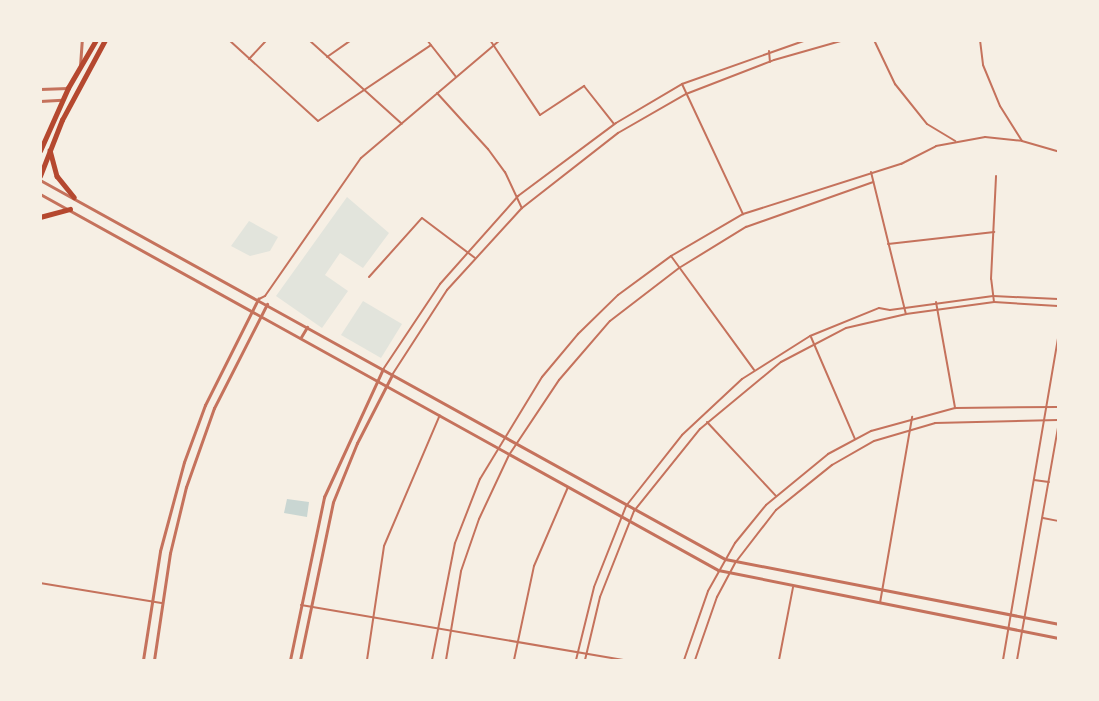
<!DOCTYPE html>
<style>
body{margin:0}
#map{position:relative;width:1099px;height:701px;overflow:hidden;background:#f6efe4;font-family:Helvetica,sans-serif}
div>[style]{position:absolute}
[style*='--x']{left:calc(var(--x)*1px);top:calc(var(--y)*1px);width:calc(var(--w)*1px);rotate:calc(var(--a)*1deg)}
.green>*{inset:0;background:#e2e4dc}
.water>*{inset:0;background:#c9d6d2}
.minor>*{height:2px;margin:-1px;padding:0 1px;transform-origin:1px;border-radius:1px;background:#c5725c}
.tertiary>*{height:3px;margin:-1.5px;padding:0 1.5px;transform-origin:1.5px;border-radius:1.5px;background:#c5725c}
.trunk>*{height:4.5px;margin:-2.25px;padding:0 2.25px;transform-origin:2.25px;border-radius:2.25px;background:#b5482f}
span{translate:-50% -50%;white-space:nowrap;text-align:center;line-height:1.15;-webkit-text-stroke:4.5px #f6efe4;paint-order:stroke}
.frame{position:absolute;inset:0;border:42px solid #f6efe4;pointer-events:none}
</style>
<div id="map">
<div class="green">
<i style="clip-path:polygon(347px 197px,389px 233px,363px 268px,340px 253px,325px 275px,348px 291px,322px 328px,276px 296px)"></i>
<i style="clip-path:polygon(249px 221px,278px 237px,270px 251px,250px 256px,231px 246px)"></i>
<i style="clip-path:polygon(363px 301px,402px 324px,381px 358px,341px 335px)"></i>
</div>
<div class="water">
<i style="clip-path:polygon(287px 499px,309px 502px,307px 517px,284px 513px)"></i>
</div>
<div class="minor">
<i style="--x:229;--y:40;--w:120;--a:42.3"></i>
<i style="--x:318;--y:121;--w:136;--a:-33.9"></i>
<i style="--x:309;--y:40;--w:125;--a:42.1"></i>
<i style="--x:427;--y:40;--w:47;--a:51.9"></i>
<i style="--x:490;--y:40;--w:90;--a:56.3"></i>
<i style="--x:540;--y:115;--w:53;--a:-33.4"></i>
<i style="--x:584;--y:86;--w:48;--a:51.7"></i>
<i style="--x:874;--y:40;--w:49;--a:64.5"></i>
<i style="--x:895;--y:84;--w:51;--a:51.3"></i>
<i style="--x:927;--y:124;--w:33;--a:31"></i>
<i style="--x:980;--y:40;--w:25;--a:83"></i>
<i style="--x:983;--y:65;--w:44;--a:67.5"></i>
<i style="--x:1000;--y:106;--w:41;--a:57.8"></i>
<i style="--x:769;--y:51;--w:11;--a:85"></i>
<i style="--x:327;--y:57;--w:29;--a:-35"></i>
<i style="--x:249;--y:59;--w:26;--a:-47"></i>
<i style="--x:682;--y:84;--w:144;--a:64.9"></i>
<i style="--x:437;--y:93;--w:76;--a:47.7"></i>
<i style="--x:488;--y:149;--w:29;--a:54"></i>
<i style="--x:505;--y:172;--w:40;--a:65"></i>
<i style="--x:871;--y:172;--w:146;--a:76.2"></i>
<i style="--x:888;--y:244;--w:107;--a:-6.5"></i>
<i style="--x:671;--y:256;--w:141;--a:53.9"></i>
<i style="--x:369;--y:277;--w:79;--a:-48.1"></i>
<i style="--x:422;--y:218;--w:66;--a:37"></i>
<i style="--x:259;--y:299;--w:7;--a:-27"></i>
<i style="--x:265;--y:296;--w:168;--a:-55.2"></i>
<i style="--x:361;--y:158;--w:182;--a:-40.3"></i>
<i style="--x:936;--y:302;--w:108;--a:79.8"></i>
<i style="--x:994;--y:302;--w:23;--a:-97"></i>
<i style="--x:991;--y:279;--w:103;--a:-87.2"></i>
<i style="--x:811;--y:337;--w:111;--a:66.7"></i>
<i style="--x:384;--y:368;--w:101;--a:-56.3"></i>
<i style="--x:440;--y:284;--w:118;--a:-48.4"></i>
<i style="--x:518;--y:196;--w:122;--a:-36.7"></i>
<i style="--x:616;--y:123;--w:77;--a:-30.6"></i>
<i style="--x:682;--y:84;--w:132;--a:-19.5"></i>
<i style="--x:392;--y:375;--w:101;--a:-57.1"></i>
<i style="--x:447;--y:290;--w:111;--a:-47.6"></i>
<i style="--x:522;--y:208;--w:122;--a:-38"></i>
<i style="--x:618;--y:133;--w:78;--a:-29.8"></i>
<i style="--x:686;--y:94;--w:94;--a:-21.1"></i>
<i style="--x:774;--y:60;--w:73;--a:-15.9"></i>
<i style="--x:707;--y:422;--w:101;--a:47"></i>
<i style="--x:1034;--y:480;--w:15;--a:8"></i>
<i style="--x:1043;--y:518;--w:15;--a:11"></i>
<i style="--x:40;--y:583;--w:123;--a:9.4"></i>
<i style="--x:880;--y:603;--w:189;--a:-80.2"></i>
<i style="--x:301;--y:605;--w:327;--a:9.7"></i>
<i style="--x:367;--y:660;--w:115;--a:-81.5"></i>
<i style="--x:384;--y:546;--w:142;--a:-66.9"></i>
<i style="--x:432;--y:660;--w:119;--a:-78.9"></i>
<i style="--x:455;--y:543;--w:69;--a:-68.7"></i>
<i style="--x:480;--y:479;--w:119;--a:-58.7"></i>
<i style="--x:542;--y:377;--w:56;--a:-50.1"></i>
<i style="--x:578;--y:334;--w:56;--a:-44.3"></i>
<i style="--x:618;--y:295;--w:66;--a:-36.3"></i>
<i style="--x:671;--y:256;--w:83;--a:-30.3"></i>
<i style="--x:743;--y:214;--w:166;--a:-17.6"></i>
<i style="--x:901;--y:164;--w:39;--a:-27"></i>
<i style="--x:936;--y:146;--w:50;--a:-10.4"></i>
<i style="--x:985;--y:137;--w:37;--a:6"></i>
<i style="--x:1022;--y:141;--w:37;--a:16"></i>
<i style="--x:446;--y:660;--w:90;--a:-80.4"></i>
<i style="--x:461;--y:571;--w:55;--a:-70.9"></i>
<i style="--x:479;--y:519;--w:71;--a:-64.9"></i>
<i style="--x:509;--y:455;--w:90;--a:-56.3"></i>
<i style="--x:559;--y:380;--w:78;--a:-49.2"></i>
<i style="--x:610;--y:321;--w:87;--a:-37.5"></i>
<i style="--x:679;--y:268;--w:79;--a:-31.5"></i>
<i style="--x:746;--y:227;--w:135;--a:-19.5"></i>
<i style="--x:514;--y:660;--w:96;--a:-78"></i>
<i style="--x:534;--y:566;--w:86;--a:-66.7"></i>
<i style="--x:576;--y:660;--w:75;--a:-76.1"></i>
<i style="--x:594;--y:587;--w:87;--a:-68.4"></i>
<i style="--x:626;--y:506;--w:90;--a:-51.7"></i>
<i style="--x:682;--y:435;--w:82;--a:-43"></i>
<i style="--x:742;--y:379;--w:80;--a:-32.3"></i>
<i style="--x:810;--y:336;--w:74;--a:-22.1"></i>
<i style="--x:879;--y:308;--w:11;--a:10"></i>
<i style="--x:890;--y:310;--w:104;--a:-7.7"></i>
<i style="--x:993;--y:296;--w:65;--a:2.6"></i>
<i style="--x:585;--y:660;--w:65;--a:-76.6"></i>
<i style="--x:600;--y:597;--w:92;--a:-68.4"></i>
<i style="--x:634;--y:511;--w:105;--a:-51.2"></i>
<i style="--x:700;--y:429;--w:105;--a:-39.6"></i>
<i style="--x:781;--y:362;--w:73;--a:-27.6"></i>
<i style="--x:846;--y:328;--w:62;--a:-13.1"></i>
<i style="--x:906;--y:314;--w:89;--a:-7.8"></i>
<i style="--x:994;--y:302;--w:64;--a:3.6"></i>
<i style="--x:684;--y:660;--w:73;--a:-70.8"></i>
<i style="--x:708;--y:591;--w:55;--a:-60.6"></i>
<i style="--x:735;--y:543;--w:49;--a:-50.8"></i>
<i style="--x:766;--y:505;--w:80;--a:-39.4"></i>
<i style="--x:828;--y:454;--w:49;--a:-28.1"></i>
<i style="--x:871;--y:431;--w:87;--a:-15.3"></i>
<i style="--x:955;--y:408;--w:103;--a:-0.6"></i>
<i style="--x:695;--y:660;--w:67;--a:-70.8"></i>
<i style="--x:717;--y:597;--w:38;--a:-62"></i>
<i style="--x:735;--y:563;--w:67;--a:-52.3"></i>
<i style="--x:776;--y:510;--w:72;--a:-38.8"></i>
<i style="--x:832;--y:465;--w:48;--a:-29.7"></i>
<i style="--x:874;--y:441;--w:64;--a:-16.4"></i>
<i style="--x:935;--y:423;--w:123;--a:-1.4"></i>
<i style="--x:779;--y:660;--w:74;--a:-79.1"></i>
<i style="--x:1003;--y:660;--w:326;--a:-80.3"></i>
<i style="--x:1017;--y:660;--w:237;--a:-80"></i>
</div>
<div class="tertiary">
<i style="--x:80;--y:66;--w:26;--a:-86"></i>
<i style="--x:40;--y:89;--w:28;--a:-2"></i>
<i style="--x:40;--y:101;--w:22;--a:-3"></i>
<i style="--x:40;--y:180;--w:783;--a:28.96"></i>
<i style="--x:725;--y:559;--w:339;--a:11"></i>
<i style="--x:40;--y:194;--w:775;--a:29.01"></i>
<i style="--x:718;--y:570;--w:347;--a:11.3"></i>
<i style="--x:301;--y:337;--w:12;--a:-59"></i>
<i style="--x:143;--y:660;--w:110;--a:-81.1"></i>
<i style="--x:160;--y:551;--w:92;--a:-74.9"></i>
<i style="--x:184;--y:462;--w:61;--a:-69.8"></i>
<i style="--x:205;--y:405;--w:119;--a:-63.4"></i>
<i style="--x:154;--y:660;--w:108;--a:-81.5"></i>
<i style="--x:170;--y:553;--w:68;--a:-76.4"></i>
<i style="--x:186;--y:487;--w:84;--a:-70.5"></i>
<i style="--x:214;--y:408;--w:117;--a:-63"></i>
<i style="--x:290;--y:660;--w:167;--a:-78.2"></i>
<i style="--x:324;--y:497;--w:141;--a:-65.3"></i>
<i style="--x:300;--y:660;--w:161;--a:-78.2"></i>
<i style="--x:333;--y:502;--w:64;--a:-67.9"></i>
<i style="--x:357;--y:443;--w:76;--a:-62.8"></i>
</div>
<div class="trunk">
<i style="--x:50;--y:150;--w:27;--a:75"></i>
<i style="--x:57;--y:176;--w:27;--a:51"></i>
<i style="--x:40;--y:151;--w:69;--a:-66"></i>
<i style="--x:68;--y:88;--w:56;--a:-59.7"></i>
<i style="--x:40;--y:176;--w:60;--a:-68.6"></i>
<i style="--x:62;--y:120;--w:91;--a:-61.7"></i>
<i style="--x:40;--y:217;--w:31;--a:-15"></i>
</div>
<div class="frame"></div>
</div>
